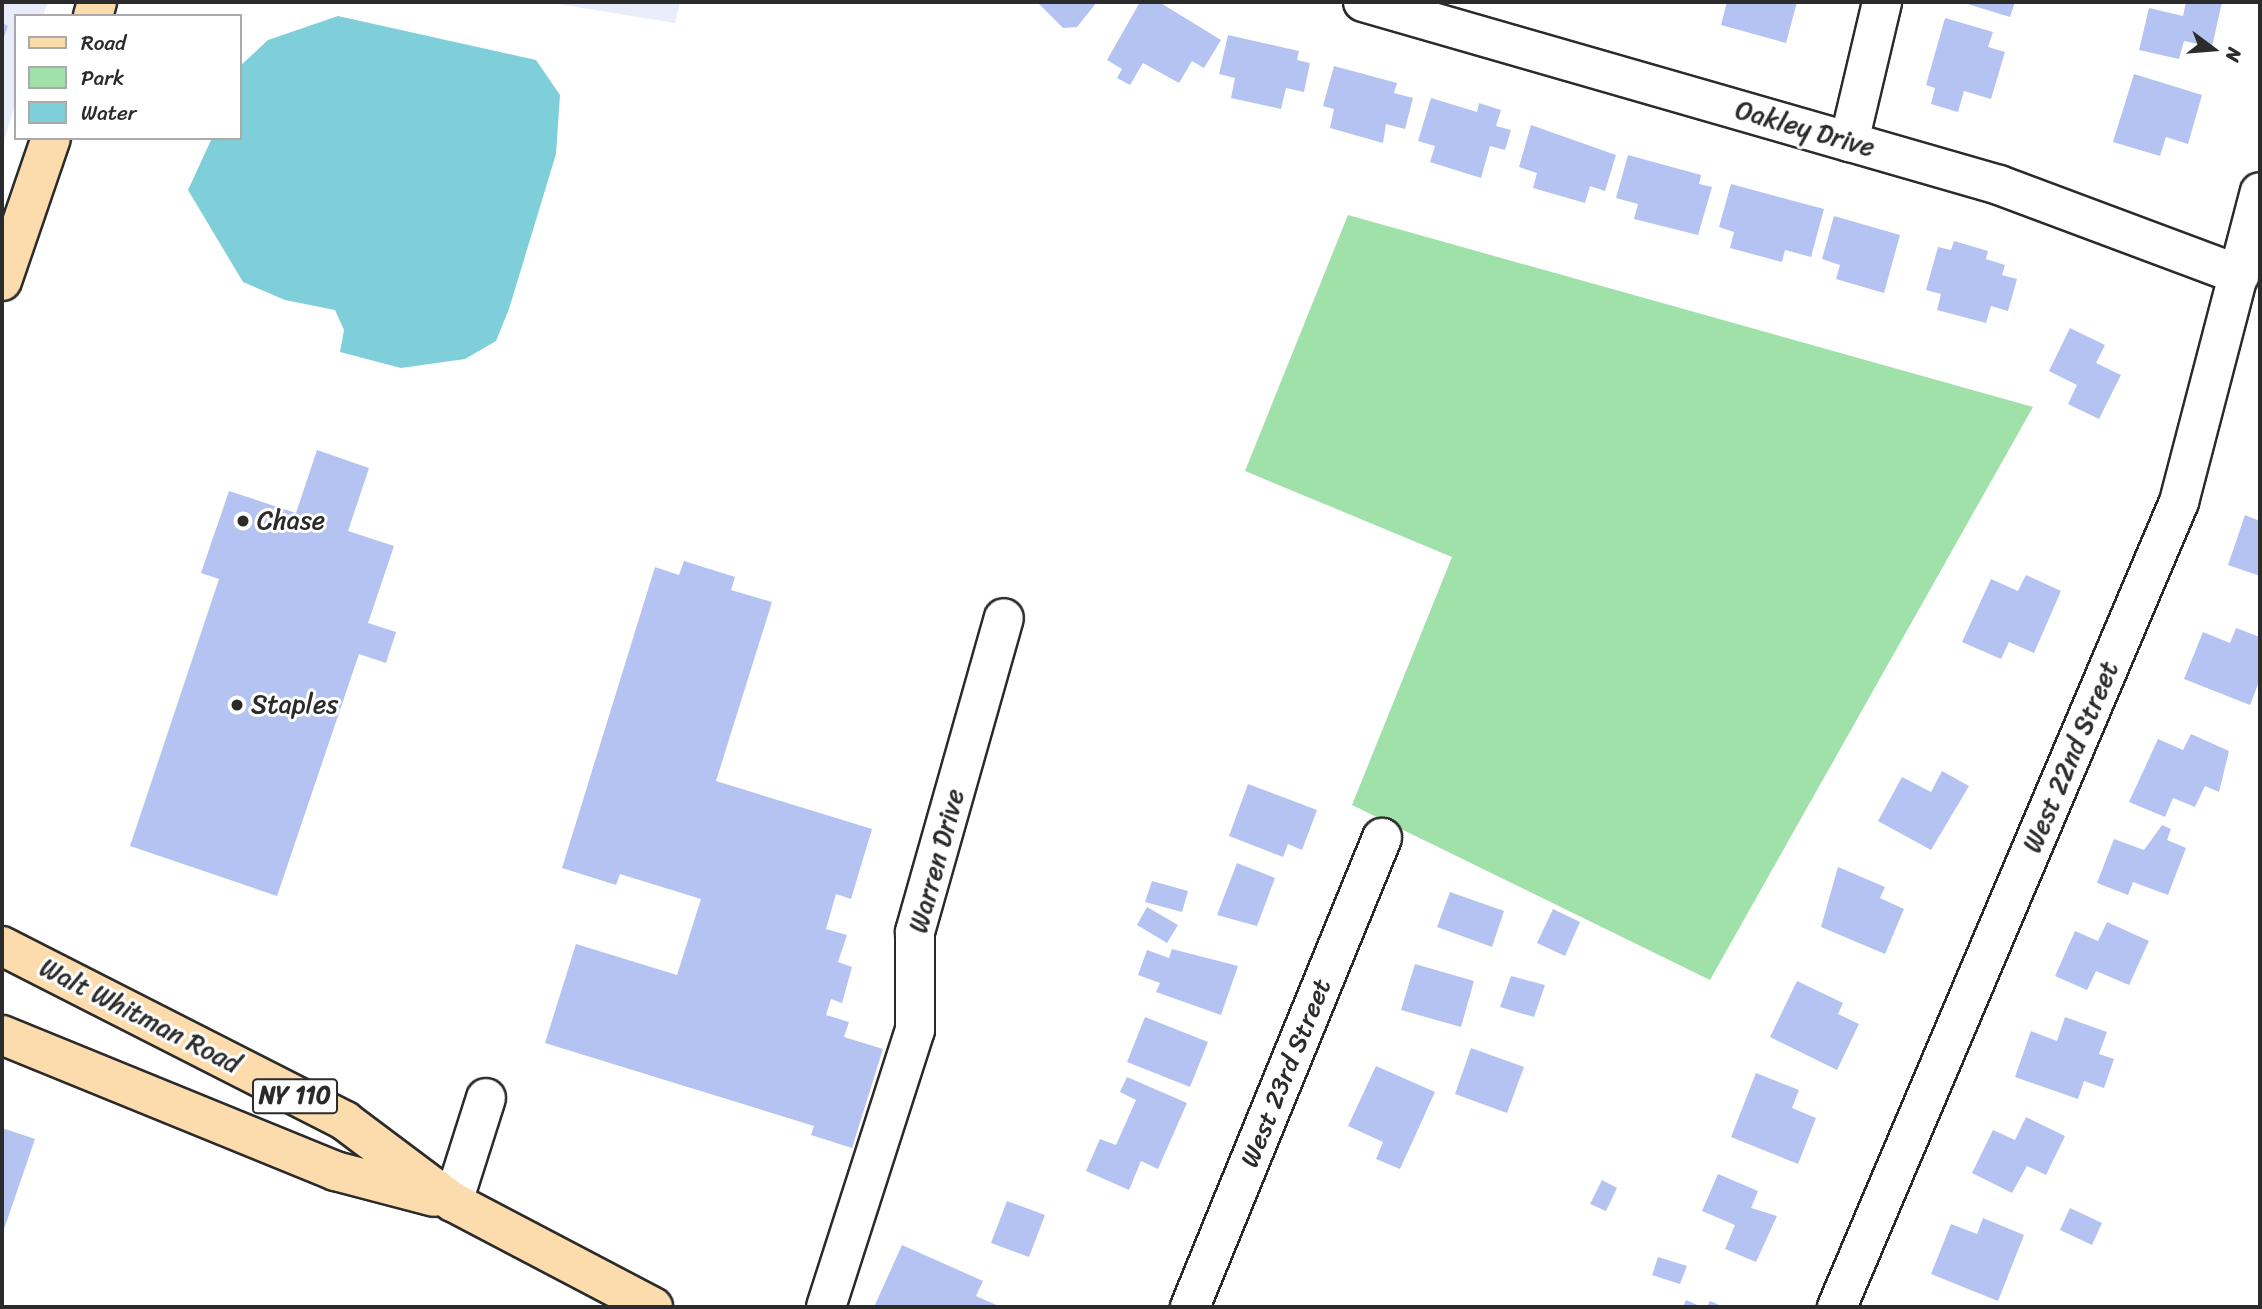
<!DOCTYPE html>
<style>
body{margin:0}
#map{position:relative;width:2262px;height:1309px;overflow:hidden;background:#fff;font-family:Sriracha,sans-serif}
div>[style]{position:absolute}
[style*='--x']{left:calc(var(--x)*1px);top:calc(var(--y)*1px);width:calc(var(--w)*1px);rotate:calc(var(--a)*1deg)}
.built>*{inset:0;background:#e9edfb}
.green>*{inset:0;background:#a0e0a9}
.water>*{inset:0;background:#7fcfdb}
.building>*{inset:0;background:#b5c3f3}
.roads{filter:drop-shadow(2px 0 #2b2b2b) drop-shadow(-2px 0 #2b2b2b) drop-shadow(0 2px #2b2b2b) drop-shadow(0 -2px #2b2b2b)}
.minor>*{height:38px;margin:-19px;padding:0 19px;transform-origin:19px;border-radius:19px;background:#fff}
.major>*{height:38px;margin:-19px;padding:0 19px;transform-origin:19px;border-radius:19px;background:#fcdcac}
.dots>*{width:19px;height:19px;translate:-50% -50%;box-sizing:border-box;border:4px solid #fff;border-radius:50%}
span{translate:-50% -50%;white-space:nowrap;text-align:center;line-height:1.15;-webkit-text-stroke:6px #fff;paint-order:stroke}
.shield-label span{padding:2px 5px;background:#fff;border:2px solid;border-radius:5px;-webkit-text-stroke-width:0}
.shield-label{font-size:24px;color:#2b2b2b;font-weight:700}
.street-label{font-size:26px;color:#2b2b2b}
.poi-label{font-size:26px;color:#2b2b2b}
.left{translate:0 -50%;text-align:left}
.frame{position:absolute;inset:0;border:4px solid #2b2b2b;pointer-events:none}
.legend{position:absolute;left:14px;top:14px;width:228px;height:126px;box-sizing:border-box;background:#fff;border:2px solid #aaa;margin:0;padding:9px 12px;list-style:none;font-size:21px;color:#2b2b2b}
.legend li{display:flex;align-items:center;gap:14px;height:35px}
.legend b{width:35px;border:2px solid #aaa}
.north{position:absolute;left:2178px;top:14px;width:70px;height:70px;-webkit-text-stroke:5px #fff;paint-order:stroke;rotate:106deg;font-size:19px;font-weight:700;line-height:28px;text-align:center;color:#2b2b2b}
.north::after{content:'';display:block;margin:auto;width:24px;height:32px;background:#2b2b2b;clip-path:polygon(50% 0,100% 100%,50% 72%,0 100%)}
</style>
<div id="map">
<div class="built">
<i style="clip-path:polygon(2px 2px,48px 2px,43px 16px,16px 16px,16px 102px,2px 147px)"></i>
<i style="clip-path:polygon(546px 2px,680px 2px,675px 23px)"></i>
</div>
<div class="green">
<i style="clip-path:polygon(1348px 215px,2033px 407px,1710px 980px,1352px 805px,1452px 557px,1245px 471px)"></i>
</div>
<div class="water">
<i style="clip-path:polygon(338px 16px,536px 60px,560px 95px,556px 154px,509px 309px,496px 341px,465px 359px,401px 368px,340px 352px,344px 330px,335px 310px,285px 300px,243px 282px,188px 190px,212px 138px,240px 138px,240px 66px,268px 40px)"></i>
</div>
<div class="building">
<i style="clip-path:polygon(1037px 2px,1097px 2px,1077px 27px,1063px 28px)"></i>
<i style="clip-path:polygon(1140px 2px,1159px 2px,1221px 40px,1204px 68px,1192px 61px,1179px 83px,1143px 63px,1130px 85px,1117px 78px,1122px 69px,1107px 60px)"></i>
<i style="clip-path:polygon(1727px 2px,1797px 2px,1786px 43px,1721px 25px)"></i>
<i style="clip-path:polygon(1961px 2px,2015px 2px,2010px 17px)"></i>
<i style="clip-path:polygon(2186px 2px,2222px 2px,2212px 47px,2184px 41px,2179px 59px,2139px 50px,2149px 8px,2183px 16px)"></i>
<i style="clip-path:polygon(1945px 18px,1993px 32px,1988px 47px,2005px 52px,1991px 99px,1964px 91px,1958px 112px,1931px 104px,1935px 88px,1926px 85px)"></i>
<i style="clip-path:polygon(2px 23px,8px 26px,2px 43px)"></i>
<i style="clip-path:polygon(1228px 35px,1299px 51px,1297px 60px,1310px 63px,1304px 92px,1286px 88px,1281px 109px,1231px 98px,1235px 78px,1219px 74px)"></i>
<i style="clip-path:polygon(1334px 66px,1397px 83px,1394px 93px,1413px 98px,1405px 129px,1386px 124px,1383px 143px,1330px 128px,1334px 109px,1323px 106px)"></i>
<i style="clip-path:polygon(2134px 74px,2202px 95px,2188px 144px,2166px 137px,2160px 156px,2113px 142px)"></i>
<i style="clip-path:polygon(1431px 98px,1477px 112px,1479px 103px,1501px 110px,1496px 126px,1511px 130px,1505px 150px,1490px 146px,1481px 178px,1430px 162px,1435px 146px,1418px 141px)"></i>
<i style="clip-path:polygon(1531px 125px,1616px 155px,1605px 191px,1590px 186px,1585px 203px,1533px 188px,1537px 173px,1519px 167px)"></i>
<i style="clip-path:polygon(1628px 155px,1701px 175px,1699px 184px,1712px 187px,1698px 235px,1634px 219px,1638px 204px,1616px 198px)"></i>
<i style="clip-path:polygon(1731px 184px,1824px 209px,1811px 257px,1785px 250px,1782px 262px,1730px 248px,1734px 232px,1719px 227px)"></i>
<i style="clip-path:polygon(1834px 216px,1900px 235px,1884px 293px,1836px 279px,1840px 265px,1822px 259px)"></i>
<i style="clip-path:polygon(1954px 241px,1988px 251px,1986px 259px,2005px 265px,2002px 275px,2017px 279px,2008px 311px,1991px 306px,1986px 323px,1937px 310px,1941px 294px,1926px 290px,1938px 247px,1951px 250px)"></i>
<i style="clip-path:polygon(2070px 328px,2105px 345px,2096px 363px,2121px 375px,2099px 419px,2068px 404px,2077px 385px,2049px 371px)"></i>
<i style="clip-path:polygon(317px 450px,369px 468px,348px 531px,394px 546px,368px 623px,396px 632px,386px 663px,359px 654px,277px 896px,130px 846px,219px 579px,201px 573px,229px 491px,296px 513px)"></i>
<i style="clip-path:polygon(2245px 515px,2260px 521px,2260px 576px,2228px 565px)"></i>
<i style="clip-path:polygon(684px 561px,735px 577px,731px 590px,772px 602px,716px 781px,872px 829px,851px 899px,836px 894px,826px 929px,847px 935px,838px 962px,852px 967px,842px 1003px,831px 999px,826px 1015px,849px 1022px,844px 1037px,883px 1049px,852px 1148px,811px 1135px,814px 1126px,545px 1043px,576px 944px,677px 975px,701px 899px,620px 874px,616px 885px,562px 868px,655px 567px,679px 575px)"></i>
<i style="clip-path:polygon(2026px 575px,2061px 591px,2034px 653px,2009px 642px,2001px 659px,1962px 642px,1991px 579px,2018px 591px)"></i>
<i style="clip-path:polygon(2236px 628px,2260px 637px,2260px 679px,2250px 705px,2184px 679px,2203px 632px,2230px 643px)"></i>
<i style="clip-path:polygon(2191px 734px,2229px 751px,2219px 792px,2205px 786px,2195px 807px,2173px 798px,2165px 817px,2129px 802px,2158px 739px,2183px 750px)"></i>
<i style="clip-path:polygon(1942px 771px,1969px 786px,1931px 850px,1878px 821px,1902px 777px,1931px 792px)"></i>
<i style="clip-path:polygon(1248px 784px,1317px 810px,1302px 850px,1288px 844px,1283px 857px,1229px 836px)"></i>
<i style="clip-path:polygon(2162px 825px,2171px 829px,2167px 840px,2186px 848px,2168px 895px,2133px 882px,2128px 895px,2097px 883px,2114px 839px,2144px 850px)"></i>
<i style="clip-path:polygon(1237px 863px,1275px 878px,1257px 926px,1217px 915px)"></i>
<i style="clip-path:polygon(1838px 867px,1885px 887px,1880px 898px,1904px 909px,1885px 954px,1821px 927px)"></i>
<i style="clip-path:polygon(1152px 881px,1188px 891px,1182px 912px,1145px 902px)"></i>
<i style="clip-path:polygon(1450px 892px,1504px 911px,1492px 947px,1437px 927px)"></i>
<i style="clip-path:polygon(1147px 907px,1178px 925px,1167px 943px,1137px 925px)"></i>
<i style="clip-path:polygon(1553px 909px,1580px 922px,1565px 956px,1537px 943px)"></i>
<i style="clip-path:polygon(2107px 922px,2149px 941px,2129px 985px,2096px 971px,2087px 990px,2055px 976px,2075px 931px,2098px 941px)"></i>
<i style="clip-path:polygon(1172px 949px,1238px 966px,1221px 1015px,1156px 992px,1160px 983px,1138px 975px,1147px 950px,1169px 958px)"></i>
<i style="clip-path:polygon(1415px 964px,1474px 981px,1461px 1027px,1401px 1010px)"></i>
<i style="clip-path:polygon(1511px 976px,1545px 985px,1534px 1017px,1500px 1007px)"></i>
<i style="clip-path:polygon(1797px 981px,1843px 1003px,1838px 1014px,1859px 1024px,1837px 1070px,1770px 1037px)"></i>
<i style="clip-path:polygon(1145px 1017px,1208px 1042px,1190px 1087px,1127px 1062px)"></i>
<i style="clip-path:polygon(2065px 1017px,2107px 1032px,2099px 1054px,2114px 1059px,2104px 1088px,2084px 1081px,2078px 1099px,2015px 1077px,2031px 1031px,2057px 1041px)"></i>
<i style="clip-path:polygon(1471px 1048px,1524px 1067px,1507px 1113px,1455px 1094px)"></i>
<i style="clip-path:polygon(1376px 1066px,1435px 1092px,1400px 1169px,1376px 1159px,1383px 1142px,1348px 1126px)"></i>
<i style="clip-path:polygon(1756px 1073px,1799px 1090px,1792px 1108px,1816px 1118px,1798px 1164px,1731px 1137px)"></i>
<i style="clip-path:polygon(1127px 1077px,1187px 1103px,1158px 1169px,1141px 1161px,1129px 1190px,1086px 1171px,1100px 1139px,1116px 1145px,1136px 1100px,1120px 1092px)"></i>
<i style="clip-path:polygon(2026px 1117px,2065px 1136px,2046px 1175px,2027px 1166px,2012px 1193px,1972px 1173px,1993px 1130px,2015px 1140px)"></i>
<i style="clip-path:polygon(2px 1128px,35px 1139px,2px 1235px)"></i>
<i style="clip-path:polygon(1718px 1174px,1758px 1191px,1751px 1208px,1777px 1216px,1756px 1262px,1725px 1249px,1735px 1225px,1702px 1211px)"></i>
<i style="clip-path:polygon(1602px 1180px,1617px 1188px,1606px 1211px,1590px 1204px)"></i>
<i style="clip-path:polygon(1007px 1201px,1045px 1215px,1029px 1257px,991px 1243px)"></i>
<i style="clip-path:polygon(2070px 1208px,2102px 1223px,2092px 1245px,2060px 1230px)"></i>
<i style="clip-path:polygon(1983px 1218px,2024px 1235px,1998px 1301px,1931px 1274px,1951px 1224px,1977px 1234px)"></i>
<i style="clip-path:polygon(902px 1245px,983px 1281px,976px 1296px,1001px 1307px,874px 1307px)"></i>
<i style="clip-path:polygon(1658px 1257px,1687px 1266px,1680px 1284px,1652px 1275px)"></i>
<i style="clip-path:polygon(1686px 1300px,1702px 1307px,1683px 1307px)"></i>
<i style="clip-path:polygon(1710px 1301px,1724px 1307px,1707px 1307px)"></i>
</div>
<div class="roads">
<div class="minor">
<i style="--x:1363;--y:2;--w:662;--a:16.05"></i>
<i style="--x:1999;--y:185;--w:257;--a:20.5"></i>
<i style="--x:1849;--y:142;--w:144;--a:-76.7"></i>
<i style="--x:453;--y:1202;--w:109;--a:-72.4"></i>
<i style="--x:826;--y:1307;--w:291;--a:-72.2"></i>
<i style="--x:915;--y:1030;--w:98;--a:-90"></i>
<i style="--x:915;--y:932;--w:326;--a:-74.2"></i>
<i style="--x:1190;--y:1307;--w:507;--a:-67.74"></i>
<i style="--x:1837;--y:1307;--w:875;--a:-66.98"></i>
<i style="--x:2179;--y:502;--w:320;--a:-75.4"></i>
</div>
<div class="major">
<i style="--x:93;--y:16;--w:15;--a:-74"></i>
<i style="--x:2;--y:281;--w:151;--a:-71.1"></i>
<i style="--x:2;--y:946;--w:385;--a:27"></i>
<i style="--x:345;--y:1121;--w:135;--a:36.9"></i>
<i style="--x:453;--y:1202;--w:226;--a:27.7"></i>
<i style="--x:2;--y:1035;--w:360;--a:22.2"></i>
<i style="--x:335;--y:1171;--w:102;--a:14.7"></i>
</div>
</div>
<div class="dots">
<i style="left:243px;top:521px;background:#2b2b2b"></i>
<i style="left:237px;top:705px;background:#2b2b2b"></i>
</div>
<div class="shield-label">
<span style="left:295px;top:1096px">NY 110</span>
</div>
<div class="street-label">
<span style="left:1805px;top:129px;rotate:16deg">Oakley Drive</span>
<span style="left:2071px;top:757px;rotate:-67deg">West 22nd Street</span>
<span style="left:937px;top:861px;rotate:-75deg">Warren Drive</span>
<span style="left:140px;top:1016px;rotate:27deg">Walt Whitman Road</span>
<span style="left:1286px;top:1073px;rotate:-68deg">West 23rd Street</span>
</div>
<div class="poi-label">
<span class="left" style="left:257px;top:521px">Chase</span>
<span class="left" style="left:251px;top:705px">Staples</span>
</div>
<div class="frame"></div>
<ul class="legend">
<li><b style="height:9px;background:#fcdcac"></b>Road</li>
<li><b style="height:19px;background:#a0e0a9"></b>Park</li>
<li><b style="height:19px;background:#7fcfdb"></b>Water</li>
</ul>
<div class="north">N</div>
</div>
